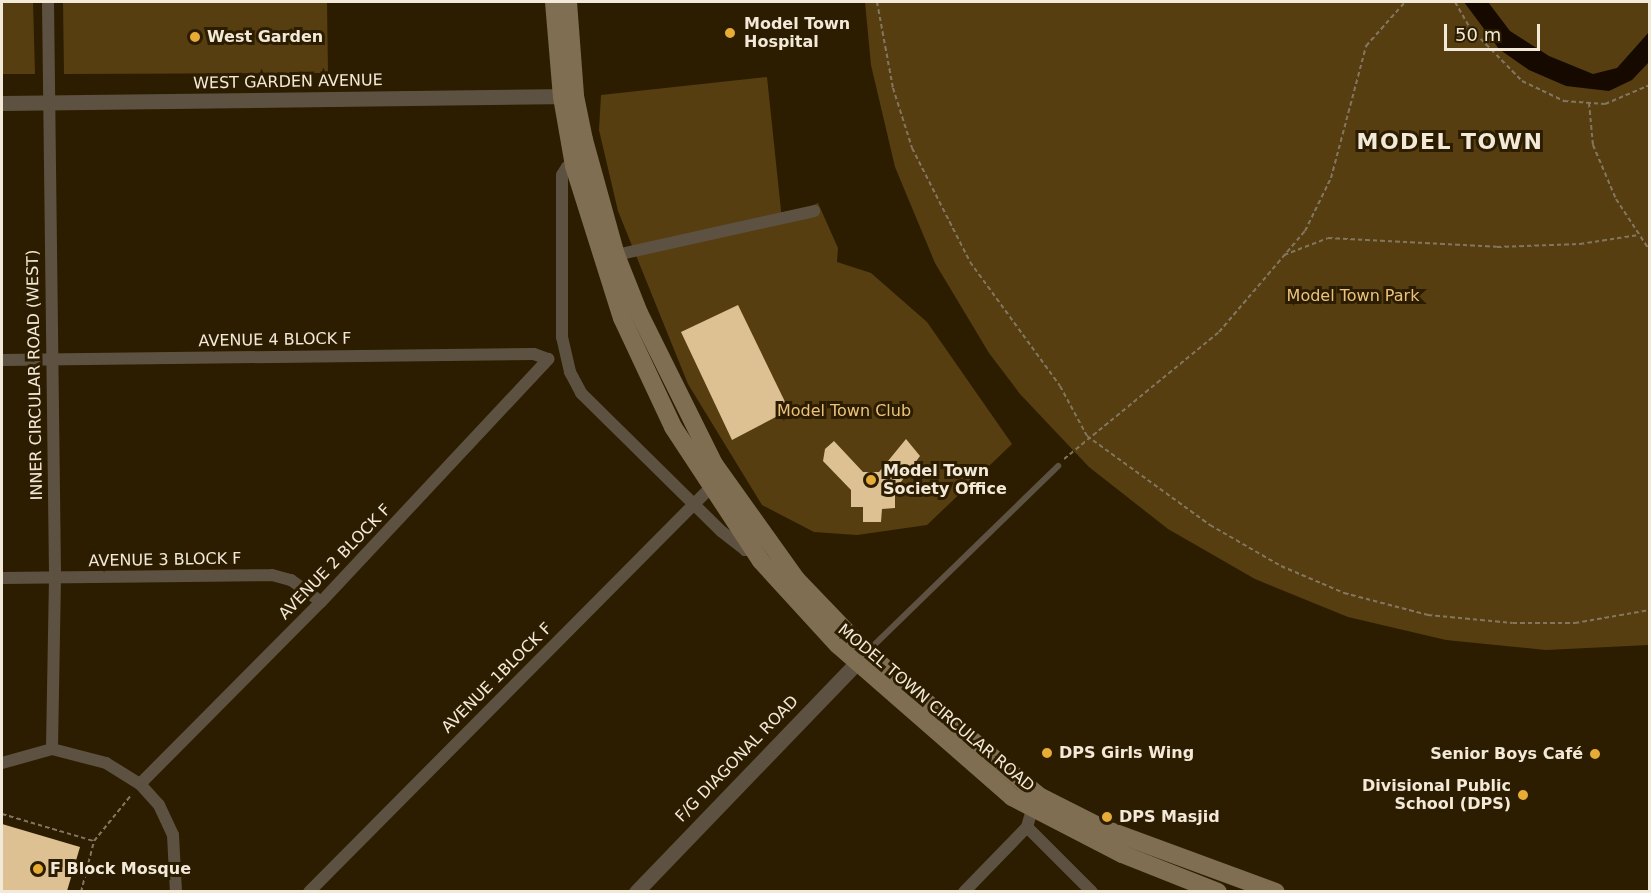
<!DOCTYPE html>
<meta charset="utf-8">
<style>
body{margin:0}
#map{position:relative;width:1651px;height:893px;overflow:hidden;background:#2c1d01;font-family:"DejaVu Sans",sans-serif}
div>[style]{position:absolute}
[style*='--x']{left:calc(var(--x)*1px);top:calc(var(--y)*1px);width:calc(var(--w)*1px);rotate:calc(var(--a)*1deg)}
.green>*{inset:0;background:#563e11}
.water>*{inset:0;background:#160a00}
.building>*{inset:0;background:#ddc192}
.path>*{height:2px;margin-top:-1px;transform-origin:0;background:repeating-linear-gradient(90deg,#837660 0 4.5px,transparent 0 7.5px)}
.service>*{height:6px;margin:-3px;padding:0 3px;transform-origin:3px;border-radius:3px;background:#5d5241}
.minor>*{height:12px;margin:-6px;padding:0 6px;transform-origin:6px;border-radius:6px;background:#5d5241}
.tertiary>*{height:15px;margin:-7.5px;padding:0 7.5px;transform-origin:7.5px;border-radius:7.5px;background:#5d5241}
.secondary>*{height:18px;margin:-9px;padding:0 9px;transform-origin:9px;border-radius:9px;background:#7f6e52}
.dots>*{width:16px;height:16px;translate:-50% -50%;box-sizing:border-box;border:3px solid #2c1d01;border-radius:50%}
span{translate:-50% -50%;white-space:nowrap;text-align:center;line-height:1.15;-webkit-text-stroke:6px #2c1d01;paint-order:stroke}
.poi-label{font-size:16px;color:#f3e9d9;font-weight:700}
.left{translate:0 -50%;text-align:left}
.right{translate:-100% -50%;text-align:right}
.street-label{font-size:16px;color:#f3e9d9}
.park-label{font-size:16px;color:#ecc37e}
.district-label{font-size:22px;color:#f3e9d9;font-weight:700;letter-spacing:1.5px}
.frame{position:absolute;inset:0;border:3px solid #f3e9d9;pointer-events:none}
.scale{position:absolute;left:1444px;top:24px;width:96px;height:27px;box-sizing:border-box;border:3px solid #f3e9d9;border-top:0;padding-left:8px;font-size:18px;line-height:21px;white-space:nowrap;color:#f3e9d9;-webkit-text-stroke:4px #2c1d01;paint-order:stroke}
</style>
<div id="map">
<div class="green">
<i style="clip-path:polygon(2px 2px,33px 2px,35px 74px,2px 74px)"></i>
<i style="clip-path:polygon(63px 2px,327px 2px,328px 73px,64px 74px)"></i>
<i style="clip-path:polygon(865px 2px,1649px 2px,1649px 645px,1546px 650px,1446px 640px,1348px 617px,1255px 579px,1168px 529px,1089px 467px,1020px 394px,989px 353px,935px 263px,895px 167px,871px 65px)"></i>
<i style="clip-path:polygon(767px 77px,782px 220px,818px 203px,838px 248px,837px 262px,871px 273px,927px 322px,1012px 444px,927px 525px,857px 535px,814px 532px,762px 505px,688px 384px,618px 211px,599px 130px,601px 95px)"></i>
</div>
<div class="water">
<i style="clip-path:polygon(1464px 2px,1488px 2px,1510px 31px,1549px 56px,1593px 74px,1617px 68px,1649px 32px,1649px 62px,1632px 80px,1609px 91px,1566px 86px,1529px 70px,1499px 49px)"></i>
</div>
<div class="building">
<i style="clip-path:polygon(738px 305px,789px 410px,732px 440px,681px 332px)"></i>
<i style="clip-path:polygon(906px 439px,920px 456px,895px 490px,895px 508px,882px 509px,881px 522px,863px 522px,863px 507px,851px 507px,851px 490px,823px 461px,825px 449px,834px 441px,863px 472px,879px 472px)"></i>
<i style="clip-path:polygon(2px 824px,80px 847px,67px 891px,2px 891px)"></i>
</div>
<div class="path">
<i style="--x:877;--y:2;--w:87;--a:79.5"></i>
<i style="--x:893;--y:88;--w:63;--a:72.4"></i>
<i style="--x:912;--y:148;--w:128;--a:63"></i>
<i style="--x:970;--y:262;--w:153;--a:54"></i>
<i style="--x:1060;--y:386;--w:57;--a:61.6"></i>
<i style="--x:1087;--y:436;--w:152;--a:35.9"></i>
<i style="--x:1210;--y:525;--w:82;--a:30"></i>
<i style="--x:1281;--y:566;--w:69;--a:23.2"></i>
<i style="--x:1344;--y:593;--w:87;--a:14.7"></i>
<i style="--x:1428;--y:615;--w:85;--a:5.4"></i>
<i style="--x:1513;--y:623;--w:62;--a:0"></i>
<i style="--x:1575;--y:623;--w:76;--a:-9.8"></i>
<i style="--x:1455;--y:2;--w:30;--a:60"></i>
<i style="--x:1470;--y:28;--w:74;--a:45.5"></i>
<i style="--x:1522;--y:81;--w:47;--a:25.5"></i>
<i style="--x:1564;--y:101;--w:41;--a:4.2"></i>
<i style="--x:1605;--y:104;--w:49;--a:-22.9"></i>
<i style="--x:1589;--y:103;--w:42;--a:84.6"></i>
<i style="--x:1593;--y:145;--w:59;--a:66.9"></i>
<i style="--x:1616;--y:199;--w:62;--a:56.8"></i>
<i style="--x:1284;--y:255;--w:47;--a:-21.1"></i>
<i style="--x:1328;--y:238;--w:169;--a:3"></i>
<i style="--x:1497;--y:247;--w:83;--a:-2.1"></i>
<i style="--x:1580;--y:244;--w:59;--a:-8.8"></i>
<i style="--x:1064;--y:459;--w:200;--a:-39.3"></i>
<i style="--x:1219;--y:332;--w:133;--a:-49.6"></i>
<i style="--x:1305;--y:231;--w:59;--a:-63.9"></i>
<i style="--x:1331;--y:178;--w:137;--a:-75.1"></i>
<i style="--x:1366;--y:46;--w:59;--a:-48.4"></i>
<i style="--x:2;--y:814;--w:96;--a:16.4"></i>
<i style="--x:94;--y:841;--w:60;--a:-51"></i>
<i style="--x:81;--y:892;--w:53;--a:-75.7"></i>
</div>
<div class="service">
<i style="--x:869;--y:650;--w:264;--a:-44.2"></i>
</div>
<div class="minor">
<i style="--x:48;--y:2;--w:575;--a:89.3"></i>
<i style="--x:55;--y:577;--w:172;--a:91"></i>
<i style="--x:574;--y:166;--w:7;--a:172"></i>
<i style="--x:567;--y:167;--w:9;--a:122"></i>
<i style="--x:562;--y:175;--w:162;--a:90"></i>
<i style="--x:562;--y:337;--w:36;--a:77"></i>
<i style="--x:570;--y:372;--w:24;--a:62"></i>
<i style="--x:581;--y:393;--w:197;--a:44.6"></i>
<i style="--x:721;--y:531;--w:31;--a:38"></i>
<i style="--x:745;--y:550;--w:12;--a:-14"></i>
<i style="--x:616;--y:255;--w:203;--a:-12.5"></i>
<i style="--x:2;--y:360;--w:532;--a:-0.65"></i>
<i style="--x:534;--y:354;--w:15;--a:20"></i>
<i style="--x:2;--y:578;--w:270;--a:-0.6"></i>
<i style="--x:272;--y:575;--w:20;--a:15"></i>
<i style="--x:291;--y:580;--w:37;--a:36"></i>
<i style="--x:2;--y:763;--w:52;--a:-15.6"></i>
<i style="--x:52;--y:749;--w:56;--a:14.5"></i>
<i style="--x:106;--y:763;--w:40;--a:32"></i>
<i style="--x:140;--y:784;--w:28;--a:48"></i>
<i style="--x:159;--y:805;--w:33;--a:65"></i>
<i style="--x:173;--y:835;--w:57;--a:87"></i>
<i style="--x:140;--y:784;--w:257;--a:-45.2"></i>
<i style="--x:321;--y:602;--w:333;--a:-46.9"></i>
<i style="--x:1027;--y:827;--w:92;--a:45"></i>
<i style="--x:309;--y:892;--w:569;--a:-45.21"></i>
<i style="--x:964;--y:892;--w:91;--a:-45.9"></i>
<i style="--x:1027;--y:827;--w:25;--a:-74"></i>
</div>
<div class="tertiary">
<i style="--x:2;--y:103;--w:570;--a:-0.7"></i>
<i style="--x:636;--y:892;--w:329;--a:-46.1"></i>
</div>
<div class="secondary">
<i style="--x:554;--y:2;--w:95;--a:85.2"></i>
<i style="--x:562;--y:97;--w:70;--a:80.1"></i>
<i style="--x:574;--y:166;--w:159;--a:72.5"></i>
<i style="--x:622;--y:318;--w:120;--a:64.9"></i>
<i style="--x:673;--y:427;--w:160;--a:56.7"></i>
<i style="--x:761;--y:561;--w:114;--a:47.5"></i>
<i style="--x:838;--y:645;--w:231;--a:41.1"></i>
<i style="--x:1012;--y:797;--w:124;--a:27.4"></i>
<i style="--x:1122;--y:854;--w:103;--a:21.6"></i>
<i style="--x:568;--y:2;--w:94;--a:85.7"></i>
<i style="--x:575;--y:96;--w:45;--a:78.4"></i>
<i style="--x:584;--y:140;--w:119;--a:74.5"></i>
<i style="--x:616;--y:255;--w:62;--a:68.4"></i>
<i style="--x:639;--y:313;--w:169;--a:63.6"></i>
<i style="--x:714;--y:464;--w:141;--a:54.5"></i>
<i style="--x:796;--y:579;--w:103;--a:46.2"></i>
<i style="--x:867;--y:653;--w:224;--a:39.7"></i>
<i style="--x:1039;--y:796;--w:71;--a:26.9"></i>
<i style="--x:1102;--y:828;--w:185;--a:20.2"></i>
</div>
<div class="dots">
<i style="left:730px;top:33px;background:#e7ac36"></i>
<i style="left:195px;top:37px;background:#e7ac36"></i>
<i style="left:871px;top:480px;background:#e7ac36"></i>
<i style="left:1047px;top:753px;background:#e7ac36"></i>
<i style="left:1595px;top:754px;background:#e7ac36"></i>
<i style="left:1523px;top:795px;background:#e7ac36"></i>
<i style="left:1107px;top:817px;background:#e7ac36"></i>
<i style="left:38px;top:869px;background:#e7ac36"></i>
</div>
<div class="poi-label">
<span class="left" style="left:744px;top:33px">Model Town<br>Hospital</span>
<span class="left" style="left:207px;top:37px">West Garden</span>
<span class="left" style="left:883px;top:480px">Model Town<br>Society Office</span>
<span class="left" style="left:1059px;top:753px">DPS Girls Wing</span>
<span class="right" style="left:1583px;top:754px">Senior Boys Café</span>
<span class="right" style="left:1511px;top:795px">Divisional Public<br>School (DPS)</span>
<span class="left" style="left:1119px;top:817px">DPS Masjid</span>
<span class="left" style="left:50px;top:869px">F Block Mosque</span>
</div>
<div class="street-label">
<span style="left:288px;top:82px;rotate:-1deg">WEST GARDEN AVENUE</span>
<span style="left:275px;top:340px;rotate:-1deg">AVENUE 4 BLOCK F</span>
<span style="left:35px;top:375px;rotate:-91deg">INNER CIRCULAR ROAD (WEST)</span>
<span style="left:165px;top:560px;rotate:-1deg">AVENUE 3 BLOCK F</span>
<span style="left:335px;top:562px;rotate:-46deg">AVENUE 2 BLOCK F</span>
<span style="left:497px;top:678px;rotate:-45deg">AVENUE 1BLOCK F</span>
<span style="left:936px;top:708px;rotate:40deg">MODEL TOWN CIRCULAR ROAD</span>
<span style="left:737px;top:759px;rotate:-46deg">F/G DIAGONAL ROAD</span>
</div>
<div class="park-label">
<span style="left:1353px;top:296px">Model Town Park</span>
<span style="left:844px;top:411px">Model Town Club</span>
</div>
<div class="district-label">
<span style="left:1450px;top:142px">MODEL TOWN</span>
</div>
<div class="frame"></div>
<div class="scale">50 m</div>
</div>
